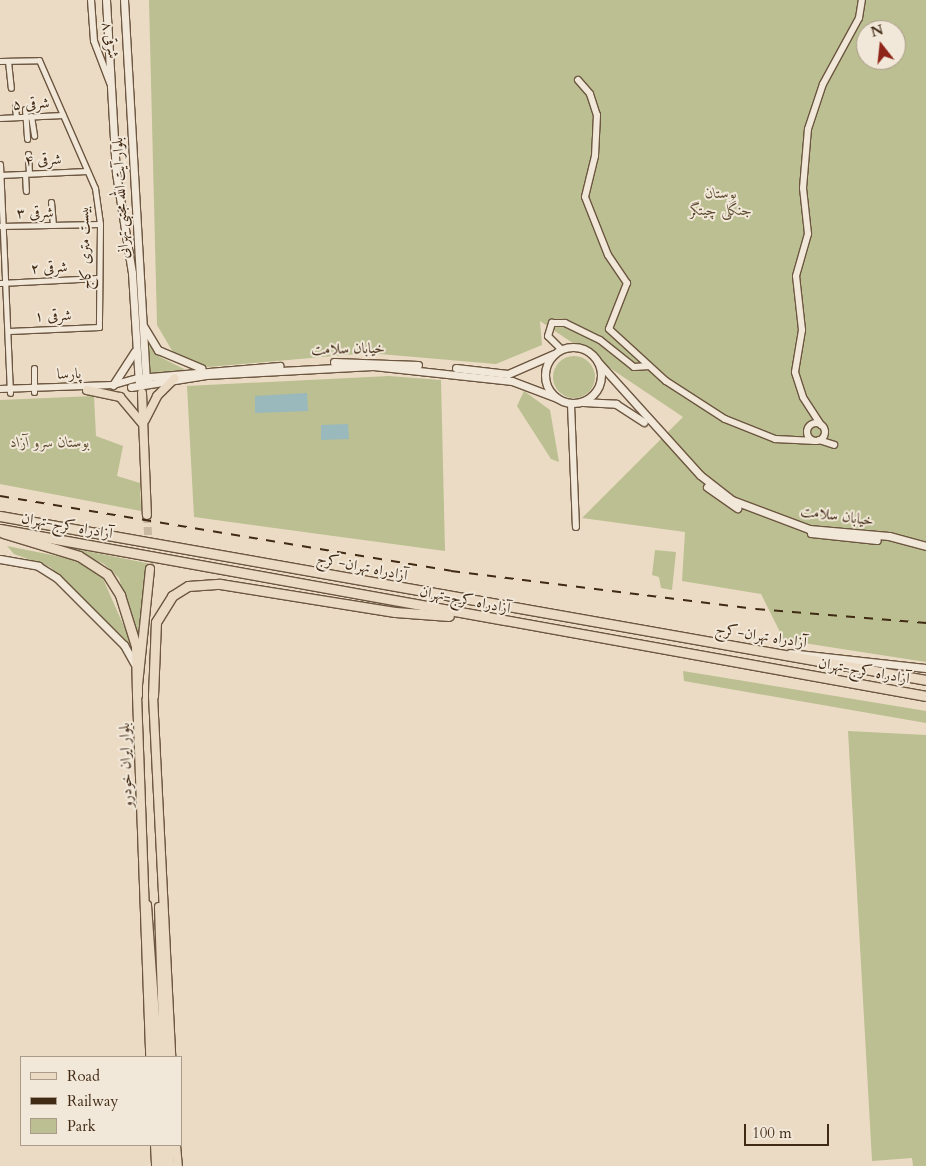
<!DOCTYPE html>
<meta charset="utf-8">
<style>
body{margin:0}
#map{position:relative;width:926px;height:1166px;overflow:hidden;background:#ebdbc4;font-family:Cardo,Amiri,serif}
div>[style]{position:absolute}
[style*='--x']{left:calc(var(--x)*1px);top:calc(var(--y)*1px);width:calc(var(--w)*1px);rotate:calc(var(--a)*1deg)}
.green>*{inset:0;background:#bbbf91}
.round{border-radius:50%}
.water>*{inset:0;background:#9ab9bc}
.primary-tunnel>*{height:8px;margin-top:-4px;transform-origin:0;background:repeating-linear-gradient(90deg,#c9b8a1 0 8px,transparent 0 12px)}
.roads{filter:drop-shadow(1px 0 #6c5640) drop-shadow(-1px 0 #6c5640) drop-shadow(0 1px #6c5640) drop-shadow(0 -1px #6c5640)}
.minor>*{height:5px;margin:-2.5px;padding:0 2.5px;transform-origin:2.5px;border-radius:2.5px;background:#f2e8d9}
.tertiary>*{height:6px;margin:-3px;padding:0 3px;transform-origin:3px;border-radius:3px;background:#f2e8d9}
.tertiary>.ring{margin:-3px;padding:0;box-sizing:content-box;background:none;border:6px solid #f2e8d9;border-radius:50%}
.secondary>*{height:7px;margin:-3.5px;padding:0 3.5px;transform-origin:3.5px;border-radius:3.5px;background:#f2e8d9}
.secondary>.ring{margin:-3.5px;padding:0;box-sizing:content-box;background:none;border:7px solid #f2e8d9;border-radius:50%}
.primary>*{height:8px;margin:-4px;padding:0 4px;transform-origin:4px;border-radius:4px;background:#ebdbc4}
.motorway>*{height:9px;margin:-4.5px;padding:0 4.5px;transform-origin:4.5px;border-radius:4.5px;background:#ebdbc4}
.rail>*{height:2px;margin-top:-1px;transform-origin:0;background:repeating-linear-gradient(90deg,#412a14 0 9px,transparent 0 18px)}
span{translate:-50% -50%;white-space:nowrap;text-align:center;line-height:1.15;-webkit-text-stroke:4px #f2e8d9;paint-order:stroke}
.street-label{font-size:15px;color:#412a14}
.park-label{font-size:15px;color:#604f33;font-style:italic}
.legend{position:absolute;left:20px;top:1056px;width:162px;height:90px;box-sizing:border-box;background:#f2e8d9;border:1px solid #ab9c8a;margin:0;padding:6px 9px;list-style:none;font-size:15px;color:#412a14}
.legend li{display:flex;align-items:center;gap:10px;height:25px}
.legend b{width:25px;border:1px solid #ab9c8a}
.north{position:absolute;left:856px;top:20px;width:50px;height:50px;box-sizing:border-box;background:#f2e8d9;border:1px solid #ab9c8a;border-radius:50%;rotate:344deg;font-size:14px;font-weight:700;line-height:20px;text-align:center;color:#412a14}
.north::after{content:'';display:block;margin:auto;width:18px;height:22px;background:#8f2418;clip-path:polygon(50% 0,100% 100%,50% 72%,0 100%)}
.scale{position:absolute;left:744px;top:1124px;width:85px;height:22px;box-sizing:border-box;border:2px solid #412a14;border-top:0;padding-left:6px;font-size:15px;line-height:18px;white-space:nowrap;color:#412a14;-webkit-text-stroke:4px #f2e8d9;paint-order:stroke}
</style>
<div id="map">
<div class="green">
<i style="clip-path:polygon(evenodd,149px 0,926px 0,926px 662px,784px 640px,761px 594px,682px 581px,685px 532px,582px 518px,683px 417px,540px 321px,542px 345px,496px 364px,368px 353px,208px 367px,174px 354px,157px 325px,149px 0,866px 30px,896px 30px,896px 60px,866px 60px,866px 30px)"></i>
<i style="clip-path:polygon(146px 337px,160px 357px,188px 371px,150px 373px)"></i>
<i class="round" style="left:553px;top:356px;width:42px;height:42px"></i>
<i style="clip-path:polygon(389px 376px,441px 380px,445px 551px,194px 517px,187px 386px)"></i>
<i style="clip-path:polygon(524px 391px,550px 410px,559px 462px,551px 459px,517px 406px)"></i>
<i style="clip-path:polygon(94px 396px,96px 436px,123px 446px,117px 476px,140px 483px,141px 511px,0 484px,0 400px)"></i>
<i style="clip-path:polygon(7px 546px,82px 561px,100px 572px,133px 647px,50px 567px,14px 554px)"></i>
<i style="clip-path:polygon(67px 547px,146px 563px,146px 608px,139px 645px,119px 578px,104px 564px)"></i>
<i style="clip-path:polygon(655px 550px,676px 552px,672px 590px,661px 588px,659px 577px,652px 575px)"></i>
<i style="clip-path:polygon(683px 671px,926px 711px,926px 723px,684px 681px)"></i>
<i style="clip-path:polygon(848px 731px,926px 735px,926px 1166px,913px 1166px,912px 1158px,872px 1161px)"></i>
</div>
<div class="water">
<i style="clip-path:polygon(307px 393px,308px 411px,255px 413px,255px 396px)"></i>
<i style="clip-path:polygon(348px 424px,349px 439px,321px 440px,321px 425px)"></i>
</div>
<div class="primary-tunnel">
<i style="--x:147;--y:515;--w:54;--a:86.8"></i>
</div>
<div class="roads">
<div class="minor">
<i style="--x:0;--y:61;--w:39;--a:-1"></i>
<i style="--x:39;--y:60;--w:140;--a:66.4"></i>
<i style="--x:95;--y:188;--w:36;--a:82"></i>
<i style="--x:100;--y:224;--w:103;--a:90.6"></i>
<i style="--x:99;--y:327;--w:90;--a:177.5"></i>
<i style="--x:8;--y:61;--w:27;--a:84"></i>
<i style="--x:15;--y:107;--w:10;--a:84"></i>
<i style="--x:25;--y:109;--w:30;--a:86"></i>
<i style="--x:31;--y:116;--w:20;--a:81"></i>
<i style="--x:0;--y:118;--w:63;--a:-2.7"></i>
<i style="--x:28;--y:154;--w:19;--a:87"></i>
<i style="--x:0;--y:164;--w:229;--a:87.5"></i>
<i style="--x:25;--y:174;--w:17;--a:87"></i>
<i style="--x:0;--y:175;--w:87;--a:-2.6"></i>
<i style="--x:51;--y:202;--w:23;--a:85"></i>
<i style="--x:0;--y:226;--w:100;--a:-1.1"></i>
<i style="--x:0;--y:283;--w:99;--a:-2.9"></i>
<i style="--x:34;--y:368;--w:24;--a:90"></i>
</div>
<div class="tertiary">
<i style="--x:91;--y:0;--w:41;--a:85.8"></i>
<i style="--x:94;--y:41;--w:45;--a:69.1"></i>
<i style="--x:578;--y:80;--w:18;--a:49"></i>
<i style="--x:590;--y:94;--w:22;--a:72"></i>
<i style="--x:597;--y:115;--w:41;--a:92.8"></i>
<i style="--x:595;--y:156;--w:42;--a:103.7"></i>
<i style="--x:585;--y:197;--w:62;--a:68.4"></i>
<i style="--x:608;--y:255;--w:34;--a:56"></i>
<i style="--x:627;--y:283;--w:49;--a:111.4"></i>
<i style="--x:609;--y:329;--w:77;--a:42.4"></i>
<i style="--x:666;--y:381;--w:70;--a:32.8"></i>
<i style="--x:725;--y:419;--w:54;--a:21.8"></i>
<i style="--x:775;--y:439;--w:41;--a:2.8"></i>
<i style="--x:561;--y:349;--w:18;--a:-135"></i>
<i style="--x:548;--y:336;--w:14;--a:-73"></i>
<i style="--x:552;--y:323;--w:13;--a:0"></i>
<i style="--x:565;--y:323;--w:39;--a:26"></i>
<i style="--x:600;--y:340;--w:43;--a:38.5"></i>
<i style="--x:634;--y:367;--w:15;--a:-4"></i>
<i style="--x:0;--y:389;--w:113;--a:-2"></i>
<i style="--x:113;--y:385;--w:26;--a:-16"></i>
<i style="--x:571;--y:404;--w:123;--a:87.7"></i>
<i class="ring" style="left:807px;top:423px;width:12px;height:12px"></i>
<i style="--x:821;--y:425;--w:33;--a:-123"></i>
<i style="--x:803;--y:397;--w:26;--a:-108"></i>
<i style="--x:795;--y:372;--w:43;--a:-80.5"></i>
<i style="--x:802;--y:330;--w:54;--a:-96.3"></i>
<i style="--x:796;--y:276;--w:44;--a:-74.1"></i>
<i style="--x:808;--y:234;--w:46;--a:-96.2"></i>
<i style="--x:803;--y:188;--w:59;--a:-85.2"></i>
<i style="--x:808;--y:129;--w:47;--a:-71.6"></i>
<i style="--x:823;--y:84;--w:75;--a:-61.4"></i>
<i style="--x:859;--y:18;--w:18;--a:-81"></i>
<i style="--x:819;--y:440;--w:16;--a:18"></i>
</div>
<div class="secondary">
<i style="--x:106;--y:0;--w:173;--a:86.7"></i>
<i style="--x:116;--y:173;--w:101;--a:80.9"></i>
<i style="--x:132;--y:273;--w:110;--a:86.4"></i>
<i style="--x:124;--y:0;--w:382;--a:86.7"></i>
<i style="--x:144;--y:327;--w:27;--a:59"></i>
<i style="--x:158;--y:350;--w:47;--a:22.7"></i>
<i class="ring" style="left:545px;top:347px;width:49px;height:49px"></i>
<i style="--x:334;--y:362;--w:84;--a:2"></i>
<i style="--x:598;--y:362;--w:152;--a:47.9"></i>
<i style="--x:700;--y:475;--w:41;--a:38"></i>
<i style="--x:732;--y:500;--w:82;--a:20.6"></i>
<i style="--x:809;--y:529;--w:80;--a:5"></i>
<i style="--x:889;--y:536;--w:38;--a:15"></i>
<i style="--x:456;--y:368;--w:52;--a:6.6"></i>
<i style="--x:508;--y:374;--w:50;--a:-23.5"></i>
<i style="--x:138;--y:378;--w:142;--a:-4.9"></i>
<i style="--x:113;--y:385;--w:40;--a:-57.1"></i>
<i style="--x:131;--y:387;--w:76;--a:-9.1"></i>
<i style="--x:206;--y:375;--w:167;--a:-3.1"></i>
<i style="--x:373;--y:366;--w:140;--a:6.2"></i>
<i style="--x:512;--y:381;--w:48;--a:20.7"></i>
<i style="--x:583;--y:402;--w:33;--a:3"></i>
<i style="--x:616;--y:404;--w:33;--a:33"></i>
<i style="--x:707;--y:487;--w:37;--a:35"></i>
<i style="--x:811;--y:533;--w:66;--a:6.1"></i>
<i style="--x:0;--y:559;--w:39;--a:10"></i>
<i style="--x:38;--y:566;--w:22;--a:32"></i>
<i style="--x:57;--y:578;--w:95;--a:45"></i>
<i style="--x:124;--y:645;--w:21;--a:61"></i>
<i style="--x:790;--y:653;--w:137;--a:6.3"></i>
</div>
<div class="primary">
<i style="--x:87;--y:390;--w:34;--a:12"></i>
<i style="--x:120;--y:397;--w:34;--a:50"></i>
<i style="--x:142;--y:393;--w:122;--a:87.7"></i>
<i style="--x:145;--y:420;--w:27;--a:-63"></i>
<i style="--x:157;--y:396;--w:25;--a:-45"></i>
<i style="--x:150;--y:569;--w:127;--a:95.9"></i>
<i style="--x:137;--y:695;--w:362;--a:87.9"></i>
<i style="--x:153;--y:696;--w:361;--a:87.1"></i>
<i style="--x:147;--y:905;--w:152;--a:85.9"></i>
<i style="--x:159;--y:907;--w:150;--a:88.1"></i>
<i style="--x:155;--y:1145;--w:21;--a:87"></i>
<i style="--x:162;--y:1145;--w:21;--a:87"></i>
<i style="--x:169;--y:1145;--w:21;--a:87"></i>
<i style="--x:176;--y:1145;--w:21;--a:85"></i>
</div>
<div class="motorway">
<i style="--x:0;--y:516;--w:940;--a:10.04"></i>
<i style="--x:0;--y:529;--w:941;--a:10.22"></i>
<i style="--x:3;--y:533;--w:79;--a:16.8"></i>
<i style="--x:79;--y:556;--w:33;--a:33"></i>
<i style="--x:107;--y:574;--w:25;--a:58"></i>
<i style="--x:120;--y:595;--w:53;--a:72.6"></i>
<i style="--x:136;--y:646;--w:49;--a:88.8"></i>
<i style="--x:153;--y:696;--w:74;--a:-87.7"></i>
<i style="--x:156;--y:622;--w:31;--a:-58"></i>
<i style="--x:172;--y:596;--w:19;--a:-32"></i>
<i style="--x:188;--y:586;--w:32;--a:-4"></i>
<i style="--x:220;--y:584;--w:177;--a:9.1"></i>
<i style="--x:395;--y:612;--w:54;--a:4.2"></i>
</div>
</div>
<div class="rail">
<i style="--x:0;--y:496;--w:457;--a:9.4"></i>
<i style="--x:451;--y:571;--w:307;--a:7.1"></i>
<i style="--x:756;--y:609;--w:171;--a:4.7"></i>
</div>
<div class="street-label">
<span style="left:110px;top:40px;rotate:78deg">۸ شرقی</span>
<span style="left:31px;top:104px;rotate:-3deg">۵ شرقی</span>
<span style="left:43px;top:160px;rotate:-2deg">۴ شرقی</span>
<span style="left:121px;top:198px;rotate:-93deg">بلوار آیت الله مجتبی تهرانی</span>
<span style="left:35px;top:213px;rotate:-1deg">۳ شرقی</span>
<span style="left:85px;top:248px;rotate:-92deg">بیست متری کاج</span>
<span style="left:49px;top:268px;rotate:-3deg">۲ شرقی</span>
<span style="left:53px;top:316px;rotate:-2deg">۱ شرقی</span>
<span style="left:348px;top:349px;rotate:-1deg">خیابان سلامت</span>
<span style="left:69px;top:374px;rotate:-2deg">پارسا</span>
<span style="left:837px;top:516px;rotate:8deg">خیابان سلامت</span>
<span style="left:67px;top:526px;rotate:10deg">آزادراه کرج-تهران</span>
<span style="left:362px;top:567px;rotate:11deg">آزادراه تهران-کرج</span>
<span style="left:465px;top:600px;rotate:11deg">آزادراه کرج-تهران</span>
<span style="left:761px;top:636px;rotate:9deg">آزادراه تهران-کرج</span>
<span style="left:864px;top:671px;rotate:10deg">آزادراه کرج-تهران</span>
<span style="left:126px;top:765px;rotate:-92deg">بلوار ایران خودرو</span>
</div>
<div class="park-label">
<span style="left:721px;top:202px">بوستان<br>جنگلی چیتگر</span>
<span style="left:50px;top:443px">بوستان سرو آزاد</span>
</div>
<ul class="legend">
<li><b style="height:6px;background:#ebdbc4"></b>Road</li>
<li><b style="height:6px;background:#412a14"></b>Railway</li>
<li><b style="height:14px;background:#bbbf91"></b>Park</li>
</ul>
<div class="north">N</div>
<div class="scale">100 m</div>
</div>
